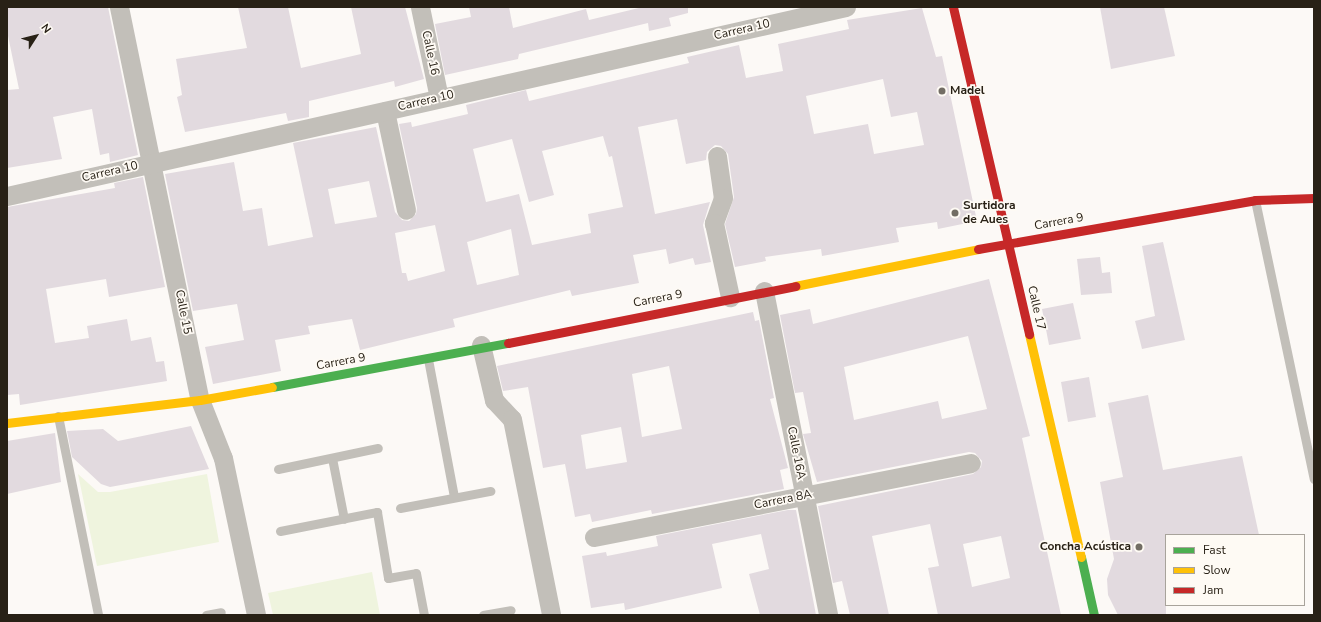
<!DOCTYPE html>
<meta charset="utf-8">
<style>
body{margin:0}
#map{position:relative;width:1321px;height:622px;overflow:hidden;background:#fcf9f6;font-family:"Nunito Sans",sans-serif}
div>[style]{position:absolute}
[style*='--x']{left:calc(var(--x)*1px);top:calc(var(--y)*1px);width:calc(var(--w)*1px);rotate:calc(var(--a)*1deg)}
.green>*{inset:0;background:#eff4de}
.building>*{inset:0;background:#e2dadf}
.lane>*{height:9px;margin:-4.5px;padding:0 4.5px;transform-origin:4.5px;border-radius:4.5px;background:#c2bfb9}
.street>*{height:19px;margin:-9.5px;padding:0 9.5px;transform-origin:9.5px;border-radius:9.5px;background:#c2bfb9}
.fast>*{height:9px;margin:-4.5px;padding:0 4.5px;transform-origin:4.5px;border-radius:4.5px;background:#4caf50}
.slow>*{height:9px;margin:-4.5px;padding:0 4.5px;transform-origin:4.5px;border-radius:4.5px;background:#ffc107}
.jam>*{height:9px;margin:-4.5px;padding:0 4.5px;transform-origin:4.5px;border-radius:4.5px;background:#c62828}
.dots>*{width:11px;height:11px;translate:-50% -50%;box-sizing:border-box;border:2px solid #fefaf4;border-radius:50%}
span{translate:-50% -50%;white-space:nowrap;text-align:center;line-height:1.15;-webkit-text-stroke:3.5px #fefaf4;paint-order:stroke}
.street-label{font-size:12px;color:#282116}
.poi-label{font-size:12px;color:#282116;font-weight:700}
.left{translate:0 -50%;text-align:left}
.right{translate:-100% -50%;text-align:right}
.frame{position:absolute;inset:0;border:8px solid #282116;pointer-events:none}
.legend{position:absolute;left:1165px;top:534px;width:140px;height:72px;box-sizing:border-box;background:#fefaf4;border:1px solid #a8a39b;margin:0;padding:5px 7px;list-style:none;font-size:12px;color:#282116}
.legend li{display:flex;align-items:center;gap:8px;height:20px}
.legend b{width:20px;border:1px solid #a8a39b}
.north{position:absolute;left:16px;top:16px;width:40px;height:40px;-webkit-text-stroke:3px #fefaf4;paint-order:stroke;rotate:54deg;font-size:11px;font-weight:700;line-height:16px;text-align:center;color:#282116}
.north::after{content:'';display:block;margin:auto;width:14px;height:18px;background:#282116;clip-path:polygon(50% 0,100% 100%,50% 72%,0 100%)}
</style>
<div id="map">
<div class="green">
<i style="clip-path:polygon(78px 474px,98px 492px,110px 492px,207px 474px,219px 542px,97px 566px)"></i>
<i style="clip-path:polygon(372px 572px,380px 615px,273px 615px,268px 593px)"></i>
</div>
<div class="building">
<i style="clip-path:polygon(7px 7px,108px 7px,138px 155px,110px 162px,109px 153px,100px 155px,92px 109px,53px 117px,62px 159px,7px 168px,7px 90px,19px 89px,7px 31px)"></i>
<i style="clip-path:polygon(238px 7px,288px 7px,301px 68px,361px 54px,351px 7px,405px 7px,424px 79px,395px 87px,394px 81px,309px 101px,309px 117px,288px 121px,286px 113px,185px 132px,177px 97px,182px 95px,176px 59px,247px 48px)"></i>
<i style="clip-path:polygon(469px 7px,509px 7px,513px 28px,586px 9px,589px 20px,643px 7px,688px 7px,688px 13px,669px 18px,671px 26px,649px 31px,648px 23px,519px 54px,518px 59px,445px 75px,435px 24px,471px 17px)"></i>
<i style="clip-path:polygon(1100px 7px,1164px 7px,1175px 56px,1111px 69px)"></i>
<i style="clip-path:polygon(evenodd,922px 8px,936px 57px,942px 56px,977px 221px,938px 229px,937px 222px,896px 228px,899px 242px,822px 256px,821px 249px,765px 257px,766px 261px,735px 267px,725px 224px,734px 197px,728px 154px,721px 146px,715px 145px,707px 152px,706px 160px,686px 164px,677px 119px,638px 127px,655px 214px,710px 202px,703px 225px,711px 262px,695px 265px,693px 258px,669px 264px,666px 249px,633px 255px,639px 283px,572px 296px,570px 290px,453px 319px,455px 327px,360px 350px,352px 319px,308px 326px,310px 334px,275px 340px,281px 371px,213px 384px,205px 347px,244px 340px,237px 304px,193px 311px,165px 174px,234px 162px,243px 211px,262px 208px,268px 246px,313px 237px,293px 143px,376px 127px,395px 212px,402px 220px,409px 221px,416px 214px,417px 208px,399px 124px,411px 122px,412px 127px,468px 114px,466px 105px,526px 90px,529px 101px,689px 63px,687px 57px,739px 45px,746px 78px,783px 71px,778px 44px,849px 29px,847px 20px,922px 8px,883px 79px,891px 117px,917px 112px,924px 145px,874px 154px,868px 124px,814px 134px,806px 96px,883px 79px,922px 8px,603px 136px,609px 157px,612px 156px,623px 207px,588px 214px,591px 233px,532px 245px,519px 194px,486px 202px,473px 149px,512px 139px,529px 202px,554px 195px,542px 151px,603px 136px,922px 8px,369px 181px,377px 217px,335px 224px,328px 189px,369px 181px,922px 8px,435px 225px,445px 271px,408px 281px,406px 273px,402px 273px,395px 233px,435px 225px,922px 8px,511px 229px,519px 275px,477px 285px,467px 242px,511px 229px)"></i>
<i style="clip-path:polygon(143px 177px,165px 287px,109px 297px,106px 279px,46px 289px,55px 343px,89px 338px,87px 326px,127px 319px,131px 341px,151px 337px,156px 362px,164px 361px,167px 381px,20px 405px,19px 394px,7px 395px,7px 207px,115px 188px,114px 183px)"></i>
<i style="clip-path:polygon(1163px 242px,1185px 340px,1142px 349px,1135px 321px,1155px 316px,1142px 246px)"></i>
<i style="clip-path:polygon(1100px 257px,1102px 273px,1110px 272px,1112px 293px,1081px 295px,1077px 259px)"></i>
<i style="clip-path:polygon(evenodd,989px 279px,1030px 436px,1022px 438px,1061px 615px,938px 615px,928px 568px,939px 566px,930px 524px,872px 536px,889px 615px,850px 615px,842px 581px,833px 583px,818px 506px,973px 474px,981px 467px,982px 461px,975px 453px,969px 452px,817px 482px,803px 434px,811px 433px,803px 392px,795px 393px,780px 315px,810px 309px,813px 324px,989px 279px,968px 336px,987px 409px,942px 419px,938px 401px,854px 420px,844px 367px,968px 336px,989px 279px,1001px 536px,1010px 578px,972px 587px,963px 544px,1001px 536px)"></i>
<i style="clip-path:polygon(1073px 303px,1081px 339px,1049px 345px,1042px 309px)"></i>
<i style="clip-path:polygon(evenodd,753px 312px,755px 321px,759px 320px,774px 398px,770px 399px,788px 468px,780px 470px,784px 489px,652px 514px,651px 510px,592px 522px,590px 514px,575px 517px,565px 464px,543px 468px,528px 387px,503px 391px,497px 366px,753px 312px,669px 366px,682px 429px,642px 437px,632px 374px,669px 366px,753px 312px,621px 427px,627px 462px,586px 469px,581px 435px,621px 427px)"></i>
<i style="clip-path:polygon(1089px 377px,1096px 417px,1068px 422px,1061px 382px)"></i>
<i style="clip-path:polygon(1148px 395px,1163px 470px,1242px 456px,1259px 535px,1166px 535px,1166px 615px,1118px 615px,1108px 595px,1107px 579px,1114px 559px,1100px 482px,1123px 477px,1108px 403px)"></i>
<i style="clip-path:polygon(191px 426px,209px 469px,110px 487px,101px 484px,72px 457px,67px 431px,103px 429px,118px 441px)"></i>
<i style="clip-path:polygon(55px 433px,61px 482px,7px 494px,7px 441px)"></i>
<i style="clip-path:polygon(788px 510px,796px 510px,816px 615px,760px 615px,749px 574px,769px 569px,761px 534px,712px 544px,722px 588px,625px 610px,624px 603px,591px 608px,582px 556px,606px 552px,607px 556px,658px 546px,656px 536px)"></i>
</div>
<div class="lane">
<i style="--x:1255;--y:200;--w:285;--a:78.1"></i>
<i style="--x:428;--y:359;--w:140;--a:79.3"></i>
<i style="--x:58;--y:416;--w:203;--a:78.6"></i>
<i style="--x:332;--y:458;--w:62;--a:78.9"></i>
<i style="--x:278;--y:469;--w:102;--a:-11.9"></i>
<i style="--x:400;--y:508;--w:92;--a:-10.7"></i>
<i style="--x:280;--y:531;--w:99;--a:-11.1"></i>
<i style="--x:377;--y:512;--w:67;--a:80.5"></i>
<i style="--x:388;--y:578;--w:28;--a:-10"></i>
<i style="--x:416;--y:573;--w:43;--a:79.2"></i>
<i style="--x:206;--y:615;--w:15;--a:-11"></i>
<i style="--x:483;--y:615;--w:28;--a:-10"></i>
</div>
<div class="street">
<i style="--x:119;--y:7;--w:401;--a:78.4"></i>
<i style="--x:200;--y:400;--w:62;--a:68.4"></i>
<i style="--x:223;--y:458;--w:160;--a:78.1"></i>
<i style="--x:420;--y:7;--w:93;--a:78.2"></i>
<i style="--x:385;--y:111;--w:101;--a:78"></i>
<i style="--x:717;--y:156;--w:42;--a:81.9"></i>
<i style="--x:723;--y:198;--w:27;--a:110"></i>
<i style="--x:714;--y:223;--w:76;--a:77.8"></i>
<i style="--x:7;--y:196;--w:860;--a:-12.7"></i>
<i style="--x:764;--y:291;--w:330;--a:78.8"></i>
<i style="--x:481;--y:345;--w:57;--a:76.7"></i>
<i style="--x:494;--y:400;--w:26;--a:47"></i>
<i style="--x:512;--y:419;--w:200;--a:78.7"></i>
<i style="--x:594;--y:537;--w:384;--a:-11.1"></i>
</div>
<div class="fast">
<i style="--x:272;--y:387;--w:240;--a:-10.6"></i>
<i style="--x:1081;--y:557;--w:59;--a:77.4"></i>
</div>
<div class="slow">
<i style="--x:795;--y:286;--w:187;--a:-11.4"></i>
<i style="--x:1029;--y:334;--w:229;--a:76.9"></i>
<i style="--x:7;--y:423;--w:194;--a:-6.8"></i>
<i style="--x:200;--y:400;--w:73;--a:-10.2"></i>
</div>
<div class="jam">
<i style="--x:953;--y:7;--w:336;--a:76.9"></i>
<i style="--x:978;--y:249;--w:281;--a:-10"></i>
<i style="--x:1255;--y:200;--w:59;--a:-1.9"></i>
<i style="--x:508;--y:343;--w:293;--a:-11.2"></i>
</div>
<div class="dots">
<i style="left:942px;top:91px;background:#726d64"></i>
<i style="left:955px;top:213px;background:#726d64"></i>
<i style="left:1139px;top:547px;background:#726d64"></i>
</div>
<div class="street-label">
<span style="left:742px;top:30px;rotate:-13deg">Carrera 10</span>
<span style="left:430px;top:53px;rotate:78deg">Calle 16</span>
<span style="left:426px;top:101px;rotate:-13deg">Carrera 10</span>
<span style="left:110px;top:172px;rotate:-13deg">Carrera 10</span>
<span style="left:1059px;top:222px;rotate:-10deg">Carrera 9</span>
<span style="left:658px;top:299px;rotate:-11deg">Carrera 9</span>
<span style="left:1036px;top:308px;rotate:77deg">Calle 17</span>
<span style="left:183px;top:312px;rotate:79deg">Calle 15</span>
<span style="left:341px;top:362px;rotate:-10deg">Carrera 9</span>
<span style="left:796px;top:453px;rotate:79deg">Calle 16A</span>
<span style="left:783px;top:500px;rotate:-11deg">Carrera 8A</span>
</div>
<div class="poi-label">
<span class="left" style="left:950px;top:91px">Madel</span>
<span class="left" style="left:963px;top:213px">Surtidora<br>de Aues</span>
<span class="right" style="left:1131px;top:547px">Concha Acústica</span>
</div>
<div class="frame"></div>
<ul class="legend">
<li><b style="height:5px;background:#4caf50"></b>Fast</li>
<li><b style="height:5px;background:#ffc107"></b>Slow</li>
<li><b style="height:5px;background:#c62828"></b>Jam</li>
</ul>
<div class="north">N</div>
</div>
